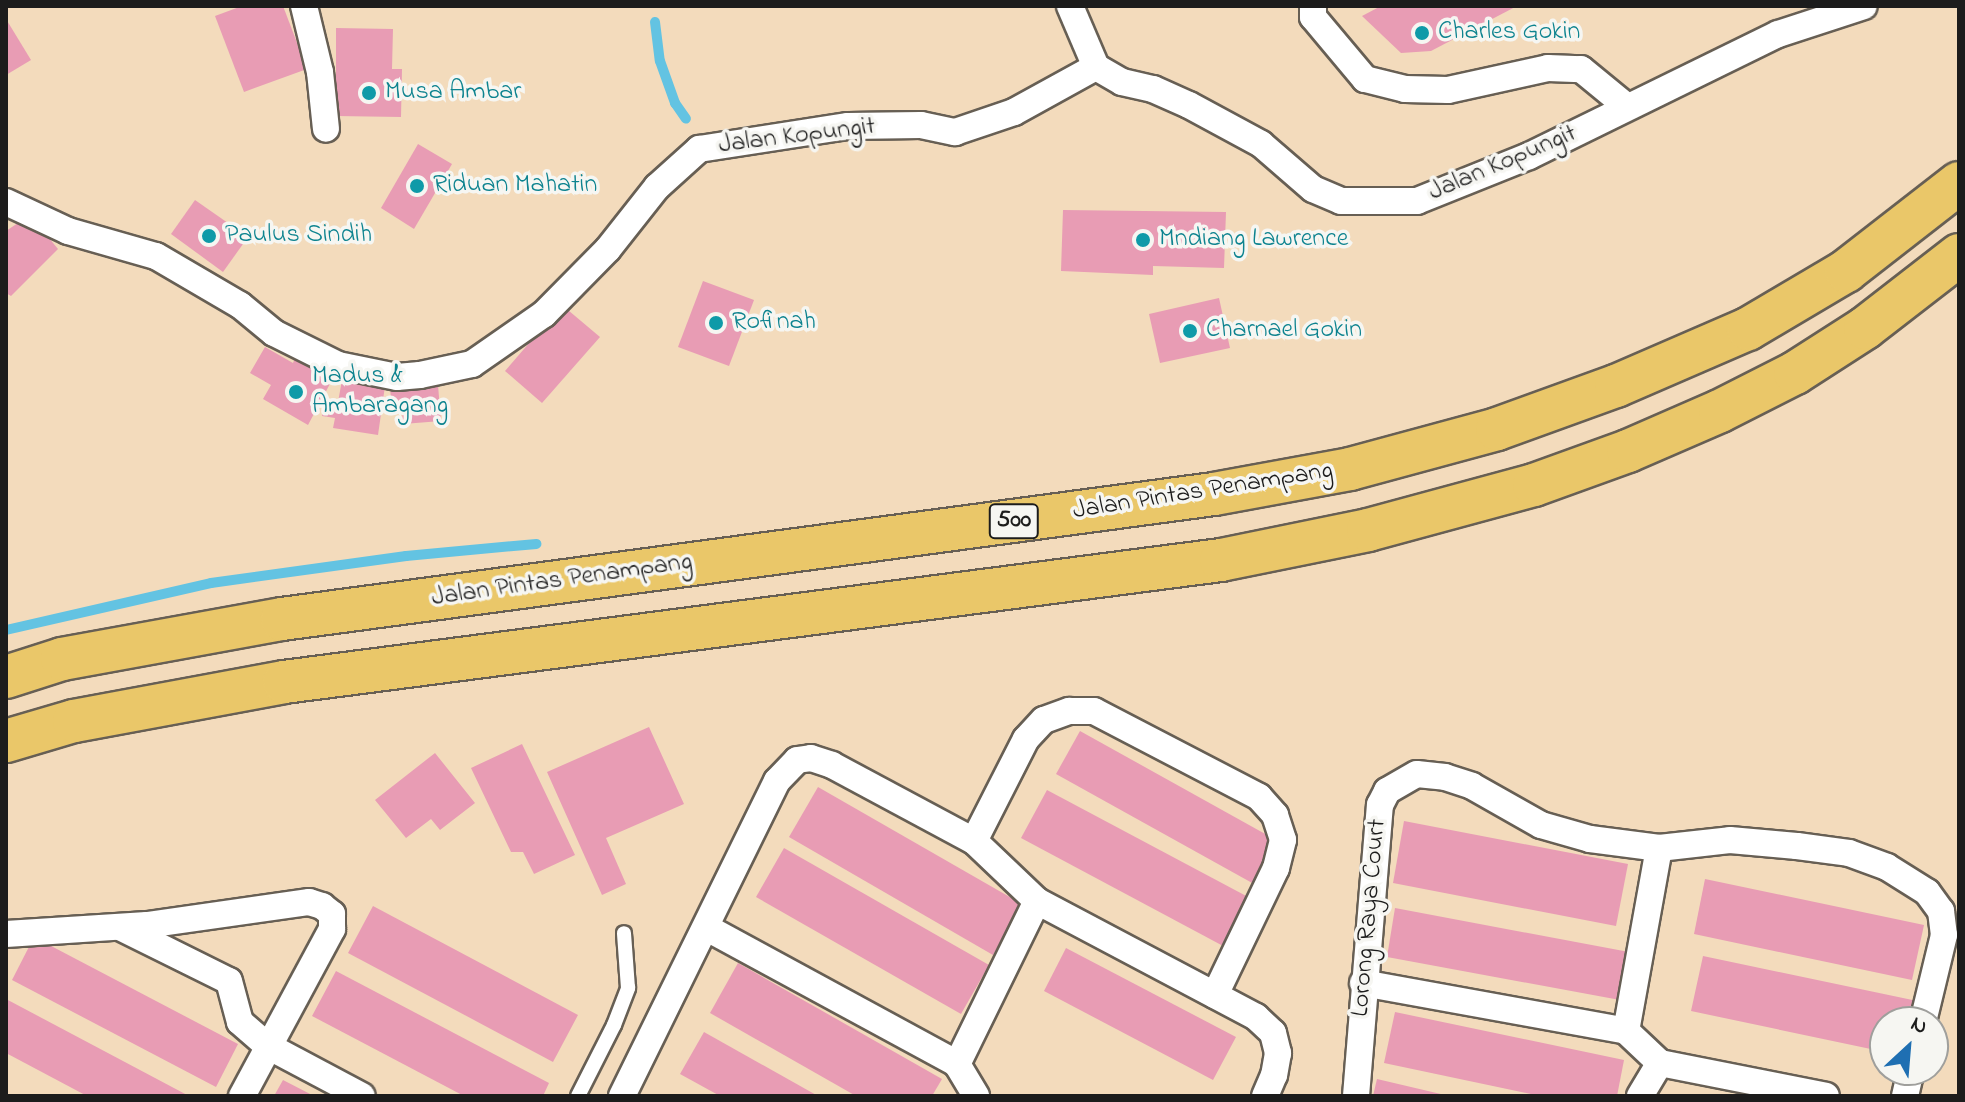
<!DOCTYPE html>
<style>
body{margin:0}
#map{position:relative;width:1965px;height:1102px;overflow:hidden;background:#f3dbbc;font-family:"Indie Flower",sans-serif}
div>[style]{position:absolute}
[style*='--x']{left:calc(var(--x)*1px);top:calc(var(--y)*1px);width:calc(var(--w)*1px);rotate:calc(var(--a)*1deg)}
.stream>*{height:10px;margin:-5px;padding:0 5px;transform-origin:5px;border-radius:5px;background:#63c3e2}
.building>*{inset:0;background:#e89cb4}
.roads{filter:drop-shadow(2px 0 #675f54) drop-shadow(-2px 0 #675f54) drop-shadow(0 2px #675f54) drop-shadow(0 -2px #675f54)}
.service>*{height:14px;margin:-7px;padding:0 7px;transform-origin:7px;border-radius:7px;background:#fff}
.minor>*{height:26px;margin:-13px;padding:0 13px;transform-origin:13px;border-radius:13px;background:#fff}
.primary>*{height:42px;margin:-21px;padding:0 21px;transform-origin:21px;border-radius:21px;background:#eac769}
.dots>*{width:22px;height:22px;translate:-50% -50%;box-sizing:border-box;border:4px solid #f6f6f2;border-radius:50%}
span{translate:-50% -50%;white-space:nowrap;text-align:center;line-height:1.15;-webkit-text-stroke:7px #f6f6f2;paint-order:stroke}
.shield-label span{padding:2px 6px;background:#f6f6f2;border:2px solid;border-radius:6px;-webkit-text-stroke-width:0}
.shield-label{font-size:24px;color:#1c1c1c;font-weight:700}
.culture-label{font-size:26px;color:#0d838f}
.left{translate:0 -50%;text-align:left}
.street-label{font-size:26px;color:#1c1c1c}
.frame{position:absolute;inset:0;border:8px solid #1c1c1c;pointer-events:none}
.north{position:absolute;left:1869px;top:1006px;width:80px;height:80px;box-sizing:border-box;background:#f6f6f2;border:2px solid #9f9f9c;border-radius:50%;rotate:26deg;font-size:22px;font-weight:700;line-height:32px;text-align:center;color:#1c1c1c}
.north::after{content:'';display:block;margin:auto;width:28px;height:36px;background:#1f6fb2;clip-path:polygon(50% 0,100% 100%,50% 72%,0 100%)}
</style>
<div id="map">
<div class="stream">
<i style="--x:655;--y:22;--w:39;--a:83"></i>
<i style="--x:660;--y:61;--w:45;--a:70.3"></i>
<i style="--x:675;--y:103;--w:19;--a:55"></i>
<i style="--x:6;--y:630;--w:210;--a:-12.9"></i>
<i style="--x:211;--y:583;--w:197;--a:-7.9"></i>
<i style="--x:406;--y:556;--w:131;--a:-5.3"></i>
</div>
<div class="building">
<i style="clip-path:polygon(242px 6px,283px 6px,307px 69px,244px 92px,215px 16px)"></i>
<i style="clip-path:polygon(1381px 6px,1517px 6px,1431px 51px,1401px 53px,1362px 16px)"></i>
<i style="clip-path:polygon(6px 19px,31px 60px,6px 75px)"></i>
<i style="clip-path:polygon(336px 28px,393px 29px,392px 69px,402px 69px,401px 117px,336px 116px)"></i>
<i style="clip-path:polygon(418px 144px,452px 164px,414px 229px,381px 208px)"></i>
<i style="clip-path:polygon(195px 200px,248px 237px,223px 272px,171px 234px)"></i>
<i style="clip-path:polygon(1063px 210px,1226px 212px,1224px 268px,1153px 266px,1153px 275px,1061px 271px)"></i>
<i style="clip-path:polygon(30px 215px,58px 249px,11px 296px,6px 293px,6px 231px)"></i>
<i style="clip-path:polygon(703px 281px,754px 300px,729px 366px,678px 347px)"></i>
<i style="clip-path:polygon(1219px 298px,1230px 348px,1160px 363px,1149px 314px)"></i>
<i style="clip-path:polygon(562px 305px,600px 337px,542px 403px,505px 371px)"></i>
<i style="clip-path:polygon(265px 347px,293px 363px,295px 358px,332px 380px,308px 425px,263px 399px,271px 385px,250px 373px)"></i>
<i style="clip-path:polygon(342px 380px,385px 386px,378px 435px,333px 428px,335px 418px,322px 416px,325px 401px,338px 402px)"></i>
<i style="clip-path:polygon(438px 385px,441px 421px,403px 424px,402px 409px,392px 410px,390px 388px)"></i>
<i style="clip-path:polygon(649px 727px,684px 804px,606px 838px,626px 884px,602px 895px,547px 772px)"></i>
<i style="clip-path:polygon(1080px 731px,1278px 841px,1254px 884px,1056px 774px)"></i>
<i style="clip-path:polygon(522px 744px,575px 855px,534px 874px,523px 852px,511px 852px,471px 768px)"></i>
<i style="clip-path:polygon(435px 753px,475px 803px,440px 830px,431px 819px,406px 838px,375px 800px)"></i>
<i style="clip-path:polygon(818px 787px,1022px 904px,993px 955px,789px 837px)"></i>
<i style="clip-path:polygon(1047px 790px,1250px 898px,1225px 947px,1021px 838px)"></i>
<i style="clip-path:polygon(1404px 821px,1628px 864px,1616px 926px,1393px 883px)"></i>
<i style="clip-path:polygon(784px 848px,989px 965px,961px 1014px,756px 897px)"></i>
<i style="clip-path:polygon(1705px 879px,1924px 925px,1912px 980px,1694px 934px)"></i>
<i style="clip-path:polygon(373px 906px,578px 1015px,553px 1062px,348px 953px)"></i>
<i style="clip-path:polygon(1395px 908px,1629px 952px,1620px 1000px,1387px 957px)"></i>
<i style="clip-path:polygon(34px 937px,238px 1044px,216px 1087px,12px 980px)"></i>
<i style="clip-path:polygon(1066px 948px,1236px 1037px,1213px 1080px,1044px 991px)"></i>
<i style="clip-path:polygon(1703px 956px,1922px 1002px,1918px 1022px,1885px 1022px,1885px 1052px,1691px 1011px)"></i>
<i style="clip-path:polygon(738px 963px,942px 1079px,932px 1096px,856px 1096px,710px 1013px)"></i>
<i style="clip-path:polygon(336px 971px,549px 1083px,543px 1096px,464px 1096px,312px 1016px)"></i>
<i style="clip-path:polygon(6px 999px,189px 1096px,87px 1096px,6px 1053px)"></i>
<i style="clip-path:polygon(1395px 1012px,1624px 1060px,1617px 1096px,1540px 1096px,1384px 1063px)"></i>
<i style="clip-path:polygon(704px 1032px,818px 1096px,720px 1096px,680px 1074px)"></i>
<i style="clip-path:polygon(1377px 1079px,1445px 1095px,1445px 1096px,1373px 1096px)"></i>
<i style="clip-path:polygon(283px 1080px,314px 1096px,274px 1096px)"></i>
</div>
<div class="roads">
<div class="service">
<i style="--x:578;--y:1096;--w:80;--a:-63.1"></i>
<i style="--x:614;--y:1025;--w:40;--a:-69"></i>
<i style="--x:628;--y:988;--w:55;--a:-94.2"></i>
</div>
<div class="minor">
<i style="--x:304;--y:6;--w:68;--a:76.4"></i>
<i style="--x:320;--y:72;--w:57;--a:84"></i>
<i style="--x:1070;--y:6;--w:66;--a:66.9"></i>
<i style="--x:1313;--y:6;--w:11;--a:90"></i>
<i style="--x:1313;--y:17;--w:81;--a:50"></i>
<i style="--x:1365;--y:79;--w:41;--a:14"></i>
<i style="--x:1405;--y:89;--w:43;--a:1.3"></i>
<i style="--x:1448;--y:90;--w:102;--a:-12.4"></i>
<i style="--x:1548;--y:68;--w:33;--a:2"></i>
<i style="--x:1581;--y:69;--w:58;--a:39.4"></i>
<i style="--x:6;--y:202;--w:68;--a:25.1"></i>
<i style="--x:68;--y:231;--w:91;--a:15.9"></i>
<i style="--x:156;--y:256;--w:97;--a:30.3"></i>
<i style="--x:240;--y:305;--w:44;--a:39.5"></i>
<i style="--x:274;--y:333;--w:72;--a:26.6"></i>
<i style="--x:338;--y:365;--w:60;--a:11.5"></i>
<i style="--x:397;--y:377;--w:23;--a:-5"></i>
<i style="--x:420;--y:375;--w:53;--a:-11.9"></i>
<i style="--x:472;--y:364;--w:88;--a:-34.8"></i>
<i style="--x:544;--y:314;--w:91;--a:-45.4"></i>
<i style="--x:608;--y:249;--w:79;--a:-51.7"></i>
<i style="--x:657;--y:187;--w:57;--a:-42.1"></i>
<i style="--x:699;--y:149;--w:151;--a:-8.8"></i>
<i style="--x:848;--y:126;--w:73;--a:-0.8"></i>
<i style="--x:921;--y:125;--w:35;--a:12"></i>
<i style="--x:955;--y:132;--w:62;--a:-18.7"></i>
<i style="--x:1014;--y:112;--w:94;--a:-28.8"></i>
<i style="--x:1096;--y:67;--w:30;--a:30"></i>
<i style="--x:1122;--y:82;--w:32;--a:13"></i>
<i style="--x:1153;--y:89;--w:39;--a:24"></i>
<i style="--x:1189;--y:105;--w:82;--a:28.4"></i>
<i style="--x:1261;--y:144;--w:69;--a:40.9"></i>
<i style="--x:1313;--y:189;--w:30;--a:23"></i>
<i style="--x:1341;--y:201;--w:76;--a:0"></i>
<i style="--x:1417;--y:201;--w:121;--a:-21.9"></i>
<i style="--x:1529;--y:156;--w:277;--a:-26.1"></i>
<i style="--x:1778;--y:34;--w:90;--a:-18"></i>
<i style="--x:974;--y:841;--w:114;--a:-63"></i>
<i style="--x:1026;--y:739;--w:26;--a:-47"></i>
<i style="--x:1044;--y:720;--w:27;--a:-20"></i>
<i style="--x:1069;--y:711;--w:25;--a:0"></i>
<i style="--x:1094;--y:711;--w:186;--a:27.5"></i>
<i style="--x:1259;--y:797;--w:24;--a:48"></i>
<i style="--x:1275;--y:815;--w:26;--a:72"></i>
<i style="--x:1283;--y:840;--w:29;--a:104"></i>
<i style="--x:1276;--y:868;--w:141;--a:115.7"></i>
<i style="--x:1659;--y:848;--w:186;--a:100.2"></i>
<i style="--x:1626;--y:1031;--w:47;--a:43.3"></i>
<i style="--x:1037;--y:901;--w:248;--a:27.9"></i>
<i style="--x:1256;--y:1017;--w:23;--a:43"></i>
<i style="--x:1273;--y:1033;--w:21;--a:76"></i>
<i style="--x:1278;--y:1053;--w:22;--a:100"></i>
<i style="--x:1274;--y:1075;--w:23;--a:113"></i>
<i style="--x:122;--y:928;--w:119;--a:26.4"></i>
<i style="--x:229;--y:981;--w:42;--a:75"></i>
<i style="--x:240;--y:1022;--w:37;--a:41"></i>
<i style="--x:268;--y:1046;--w:106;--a:28"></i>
<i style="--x:707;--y:928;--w:285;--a:28.5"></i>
<i style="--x:6;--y:934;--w:141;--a:-3.7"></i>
<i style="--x:147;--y:925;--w:164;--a:-8.1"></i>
<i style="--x:309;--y:902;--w:14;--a:17"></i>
<i style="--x:322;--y:906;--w:13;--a:39"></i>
<i style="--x:332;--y:914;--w:15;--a:90"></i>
<i style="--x:332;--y:929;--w:190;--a:118.3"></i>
<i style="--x:1363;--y:983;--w:267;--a:10.3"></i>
<i style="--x:622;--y:1096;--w:351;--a:-63.8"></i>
<i style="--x:777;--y:781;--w:29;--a:-46"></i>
<i style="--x:797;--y:760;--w:14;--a:-8"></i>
<i style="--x:811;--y:758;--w:22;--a:18"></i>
<i style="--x:832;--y:765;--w:161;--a:28.2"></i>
<i style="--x:974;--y:841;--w:87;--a:43.6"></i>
<i style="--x:1037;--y:901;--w:182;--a:116.1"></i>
<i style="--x:957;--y:1064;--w:37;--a:59"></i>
<i style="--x:1356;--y:1096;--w:292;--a:-85.3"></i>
<i style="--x:1380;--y:805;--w:16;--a:-63"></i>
<i style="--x:1387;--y:791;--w:34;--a:-30"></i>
<i style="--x:1417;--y:774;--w:28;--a:6"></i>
<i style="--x:1445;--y:777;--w:28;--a:18"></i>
<i style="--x:1472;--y:786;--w:79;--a:29.5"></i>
<i style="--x:1541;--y:825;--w:51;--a:15.9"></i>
<i style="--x:1590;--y:839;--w:70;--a:7.4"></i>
<i style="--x:1659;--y:848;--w:71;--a:-6.4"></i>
<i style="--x:1730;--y:840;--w:67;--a:5.1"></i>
<i style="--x:1797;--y:846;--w:52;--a:7.7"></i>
<i style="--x:1849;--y:853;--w:40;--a:20.2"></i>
<i style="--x:1887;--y:867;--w:47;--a:32"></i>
<i style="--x:1927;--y:892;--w:24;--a:54"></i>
<i style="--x:1941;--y:911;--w:24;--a:83"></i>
<i style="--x:1944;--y:935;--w:89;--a:103.6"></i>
<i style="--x:1640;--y:1096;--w:39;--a:-59"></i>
<i style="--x:1660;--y:1063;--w:169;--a:11.2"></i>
<i style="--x:1905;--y:1096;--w:27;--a:-77"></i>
</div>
<div class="primary">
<i style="--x:6;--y:677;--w:59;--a:-17.8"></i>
<i style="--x:62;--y:659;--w:224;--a:-10.3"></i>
<i style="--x:282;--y:619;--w:940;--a:-7.64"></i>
<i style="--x:1214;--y:494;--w:138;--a:-10.4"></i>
<i style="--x:1350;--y:469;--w:152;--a:-15.2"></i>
<i style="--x:1497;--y:429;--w:127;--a:-19.9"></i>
<i style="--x:1616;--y:386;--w:144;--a:-23.4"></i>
<i style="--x:1748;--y:329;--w:114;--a:-30.6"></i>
<i style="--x:1846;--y:271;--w:143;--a:-37.9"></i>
<i style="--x:6;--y:741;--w:71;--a:-16.4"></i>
<i style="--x:74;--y:721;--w:214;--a:-10.5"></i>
<i style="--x:284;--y:682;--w:945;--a:-7.42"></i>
<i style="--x:1221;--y:560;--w:150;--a:-11.5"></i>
<i style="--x:1368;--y:530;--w:172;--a:-15.2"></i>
<i style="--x:1534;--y:485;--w:100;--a:-19.9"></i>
<i style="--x:1628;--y:451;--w:100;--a:-23.5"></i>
<i style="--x:1720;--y:411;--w:84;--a:-26.9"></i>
<i style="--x:1795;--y:373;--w:83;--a:-32.7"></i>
<i style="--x:1865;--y:328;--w:119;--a:-37.8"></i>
</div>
</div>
<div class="dots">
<i style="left:1422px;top:33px;background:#0f9aa8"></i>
<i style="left:369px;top:93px;background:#0f9aa8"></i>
<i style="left:417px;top:186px;background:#0f9aa8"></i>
<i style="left:209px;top:236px;background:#0f9aa8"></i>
<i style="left:1143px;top:240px;background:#0f9aa8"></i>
<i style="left:716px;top:323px;background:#0f9aa8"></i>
<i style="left:1190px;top:331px;background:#0f9aa8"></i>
<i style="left:296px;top:392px;background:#0f9aa8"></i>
</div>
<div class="shield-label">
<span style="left:1014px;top:521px">500</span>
</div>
<div class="culture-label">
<span class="left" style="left:1438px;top:33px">Charles Gokin</span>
<span class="left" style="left:385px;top:93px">Musa Ambar</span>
<span class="left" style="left:433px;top:186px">Riduan Mahatin</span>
<span class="left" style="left:225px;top:236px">Paulus Sindih</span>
<span class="left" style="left:1159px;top:240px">Mndiang Lawrence</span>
<span class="left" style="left:732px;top:323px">Rofinah</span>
<span class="left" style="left:1206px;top:331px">Charnael Gokin</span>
<span class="left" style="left:312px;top:392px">Madus &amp;<br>Ambaragang</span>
</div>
<div class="street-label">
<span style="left:797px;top:137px;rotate:-7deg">Jalan Kopungit</span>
<span style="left:1503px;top:164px;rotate:-23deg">Jalan Kopungit</span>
<span style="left:1203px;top:492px;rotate:-9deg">Jalan Pintas Penampang</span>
<span style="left:562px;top:581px;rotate:-8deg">Jalan Pintas Penampang</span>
<span style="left:1370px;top:918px;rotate:-85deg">Lorong Raya Court</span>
</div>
<div class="frame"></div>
<div class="north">N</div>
</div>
